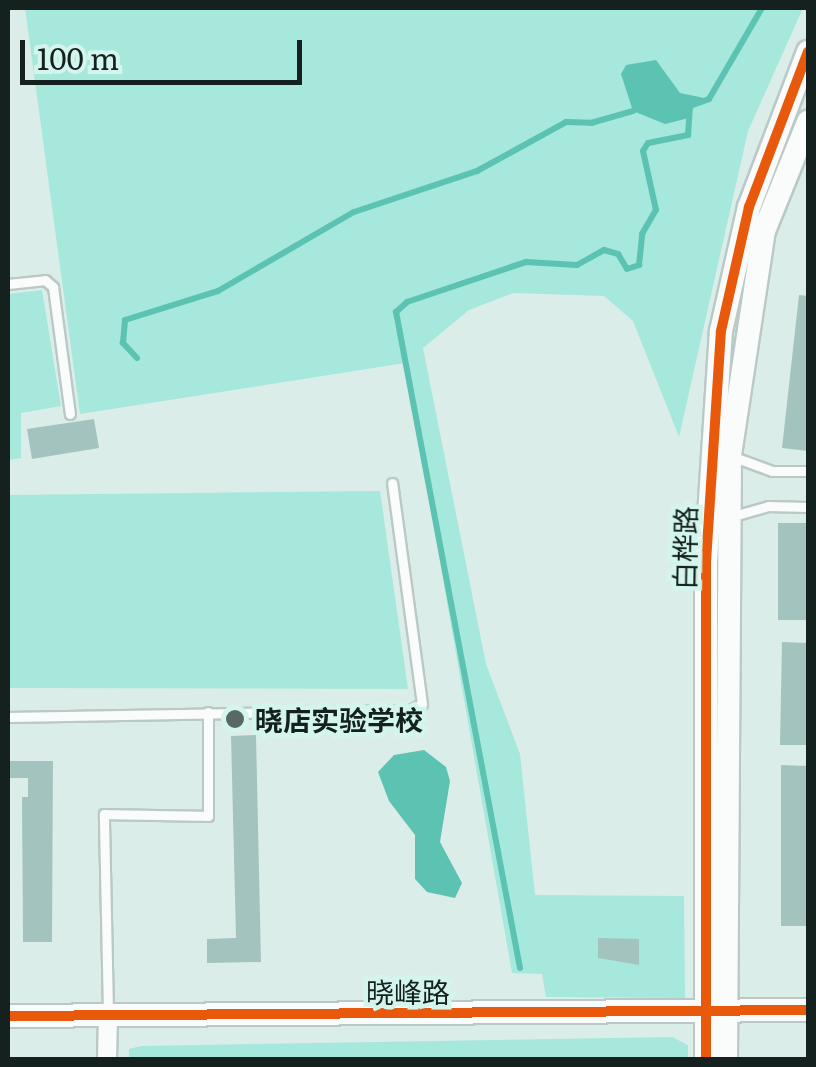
<!DOCTYPE html>
<meta charset="utf-8">
<style>
body{margin:0}
#map{position:relative;width:816px;height:1067px;overflow:hidden;background:#dbede9;font-family:Literata,"Noto Sans SC",serif}
div>[style]{position:absolute}
[style*='--x']{left:calc(var(--x)*1px);top:calc(var(--y)*1px);width:calc(var(--w)*1px);rotate:calc(var(--a)*1deg)}
.green>*{inset:0;background:#a6e8db}
.water>*{inset:0;background:#5cc2b2}
.stream>*{height:6px;margin:-3px;padding:0 3px;transform-origin:3px;border-radius:3px;background:#5cc2b2}
.building>*{inset:0;background:#a3c4be}
.roads{filter:drop-shadow(2px 0 #bbc9c6) drop-shadow(-2px 0 #bbc9c6) drop-shadow(0 2px #bbc9c6) drop-shadow(0 -2px #bbc9c6)}
.service>*{height:9px;margin:-4.5px;padding:0 4.5px;transform-origin:4.5px;border-radius:4.5px;background:#fafcfc}
.minor>*{height:18px;margin:-9px;padding:0 9px;transform-origin:9px;border-radius:9px;background:#fafcfc}
.tertiary>*{height:22px;margin:-11px;padding:0 11px;transform-origin:11px;border-radius:11px;background:#fafcfc}
.cycleway>*{height:10px;margin:-5px;padding:0 5px;transform-origin:5px;border-radius:5px;background:#e8590c}
.dots>*{width:28px;height:28px;translate:-50% -50%;box-sizing:border-box;border:5px solid #d3f5ed;border-radius:50%}
span{translate:-50% -50%;white-space:nowrap;text-align:center;line-height:1.15;-webkit-text-stroke:9px #d3f5ed;paint-order:stroke}
.street-label{font-size:28px;color:#14211e}
.poi-label{font-size:28px;color:#14211e;font-weight:700}
.left{translate:0 -50%;text-align:left}
.frame{position:absolute;inset:0;border:10px solid #14211e;pointer-events:none}
.scale{position:absolute;left:20px;top:40px;width:282px;height:45px;box-sizing:border-box;border:5px solid #14211e;border-top:0;padding-left:12px;font-size:30px;line-height:35px;white-space:nowrap;color:#14211e;-webkit-text-stroke:8px #d3f5ed;paint-order:stroke}
</style>
<div id="map">
<div class="green">
<i style="clip-path:polygon(25px 8px,803px 8px,748px 131px,679px 437px,633px 321px,604px 296px,513px 293px,469px 310px,423px 348px,486px 664px,520px 754px,535px 895px,684px 896px,685px 998px,546px 997px,542px 974px,512px 973px,405px 363px,80px 414px)"></i>
<i style="clip-path:polygon(42px 290px,61px 406px,21px 413px,21px 458px,8px 460px,8px 294px)"></i>
<i style="clip-path:polygon(380px 491px,408px 689px,8px 688px,8px 495px)"></i>
<i style="clip-path:polygon(672px 1037px,688px 1045px,688px 1059px,129px 1059px,129px 1049px,141px 1046px)"></i>
</div>
<div class="water">
<i style="clip-path:polygon(656px 60px,680px 93px,709px 99px,690px 107px,689px 118px,665px 124px,633px 111px,621px 74px,626px 65px)"></i>
<i style="clip-path:polygon(424px 750px,446px 767px,450px 781px,440px 842px,462px 883px,455px 898px,427px 892px,415px 879px,415px 835px,389px 801px,378px 772px,394px 755px)"></i>
</div>
<div class="stream">
<i style="--x:137;--y:358;--w:21;--a:-133"></i>
<i style="--x:123;--y:343;--w:23;--a:-85"></i>
<i style="--x:125;--y:320;--w:97;--a:-17.3"></i>
<i style="--x:218;--y:291;--w:157;--a:-30.2"></i>
<i style="--x:354;--y:212;--w:130;--a:-18.4"></i>
<i style="--x:477;--y:171;--w:102;--a:-28.8"></i>
<i style="--x:566;--y:122;--w:25;--a:2"></i>
<i style="--x:591;--y:123;--w:44;--a:-15.9"></i>
<i style="--x:520;--y:968;--w:668;--a:-100.7"></i>
<i style="--x:396;--y:312;--w:15;--a:-42"></i>
<i style="--x:407;--y:302;--w:126;--a:-18.6"></i>
<i style="--x:526;--y:262;--w:51;--a:3.4"></i>
<i style="--x:577;--y:265;--w:31;--a:-29"></i>
<i style="--x:604;--y:250;--w:15;--a:16"></i>
<i style="--x:618;--y:254;--w:17;--a:59"></i>
<i style="--x:627;--y:269;--w:13;--a:-18"></i>
<i style="--x:639;--y:265;--w:31;--a:-84"></i>
<i style="--x:642;--y:234;--w:28;--a:-60"></i>
<i style="--x:656;--y:210;--w:60;--a:-102.4"></i>
<i style="--x:643;--y:151;--w:9;--a:-58"></i>
<i style="--x:648;--y:143;--w:41;--a:-11.3"></i>
<i style="--x:688;--y:135;--w:29;--a:-86"></i>
<i style="--x:690;--y:106;--w:20;--a:-20"></i>
<i style="--x:709;--y:99;--w:105;--a:-59.8"></i>
</div>
<div class="building">
<i style="clip-path:polygon(799px 295px,808px 296px,808px 451px,782px 448px)"></i>
<i style="clip-path:polygon(94px 419px,99px 448px,32px 459px,27px 429px)"></i>
<i style="clip-path:polygon(778px 523px,807px 523px,807px 620px,778px 620px)"></i>
<i style="clip-path:polygon(782px 642px,808px 643px,807px 745px,780px 745px)"></i>
<i style="clip-path:polygon(256px 735px,261px 962px,207px 963px,207px 939px,236px 938px,231px 736px)"></i>
<i style="clip-path:polygon(8px 761px,53px 761px,52px 942px,23px 942px,22px 797px,28px 797px,28px 778px,8px 778px)"></i>
<i style="clip-path:polygon(781px 765px,808px 766px,808px 926px,781px 926px)"></i>
<i style="clip-path:polygon(598px 938px,639px 939px,639px 965px,598px 958px)"></i>
</div>
<div class="roads">
<div class="service">
<i style="--x:8;--y:284;--w:37;--a:-6"></i>
<i style="--x:45;--y:280;--w:11;--a:41"></i>
<i style="--x:53;--y:287;--w:128;--a:82.4"></i>
<i style="--x:734;--y:457;--w:40;--a:20.2"></i>
<i style="--x:772;--y:471;--w:36;--a:0"></i>
<i style="--x:730;--y:517;--w:40;--a:-16"></i>
<i style="--x:768;--y:506;--w:40;--a:1.4"></i>
<i style="--x:8;--y:717;--w:402;--a:-1"></i>
<i style="--x:410;--y:710;--w:13;--a:-27"></i>
<i style="--x:422;--y:704;--w:223;--a:-97.7"></i>
<i style="--x:108;--y:1012;--w:198;--a:-91.2"></i>
<i style="--x:104;--y:814;--w:104;--a:1.1"></i>
<i style="--x:208;--y:816;--w:104;--a:-90"></i>
</div>
<div class="minor">
<i style="--x:107;--y:1060;--w:45;--a:-88.7"></i>
</div>
<div class="tertiary">
<i style="--x:8;--y:1016;--w:800;--a:-0.43"></i>
<i style="--x:706;--y:1060;--w:498;--a:-90"></i>
<i style="--x:706;--y:562;--w:231;--a:-86.3"></i>
<i style="--x:721;--y:331;--w:127;--a:-77.3"></i>
<i style="--x:749;--y:207;--w:166;--a:-69.2"></i>
<i style="--x:726;--y:1060;--w:605;--a:-89.62"></i>
<i style="--x:730;--y:455;--w:227;--a:-81.4"></i>
<i style="--x:764;--y:231;--w:118;--a:-68"></i>
</div>
</div>
<div class="cycleway">
<i style="--x:8;--y:1016;--w:800;--a:-0.43"></i>
<i style="--x:706;--y:1060;--w:498;--a:-90"></i>
<i style="--x:706;--y:562;--w:231;--a:-86.3"></i>
<i style="--x:721;--y:331;--w:127;--a:-77.3"></i>
<i style="--x:749;--y:207;--w:166;--a:-69.2"></i>
</div>
<div class="dots">
<i style="left:235px;top:719px;background:#5a6865"></i>
</div>
<div class="street-label">
<span style="left:684px;top:548px;rotate:-89deg">白桦路</span>
<span style="left:408px;top:991px">晓峰路</span>
</div>
<div class="poi-label">
<span class="left" style="left:255px;top:719px">晓店实验学校</span>
</div>
<div class="frame"></div>
<div class="scale">100 m</div>
</div>
